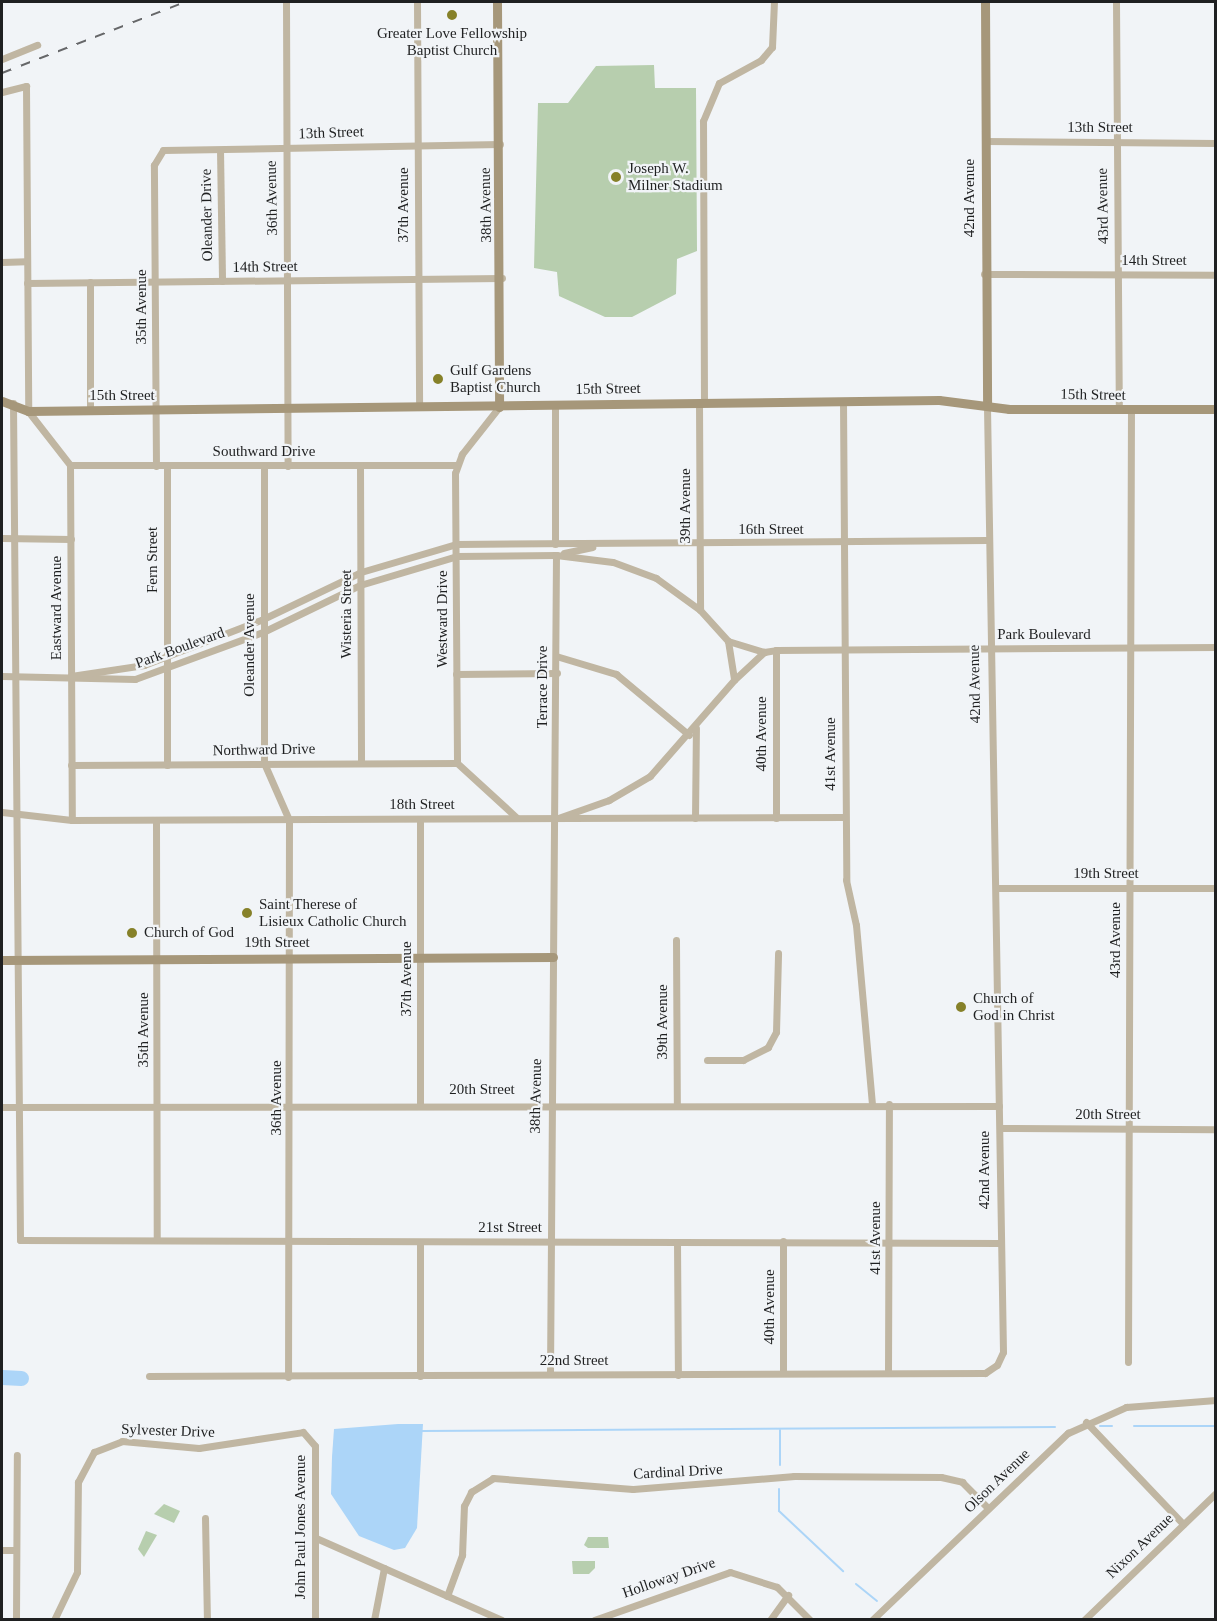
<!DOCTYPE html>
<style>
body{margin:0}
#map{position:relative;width:1217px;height:1621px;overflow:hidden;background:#f1f4f7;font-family:"Times New Roman",serif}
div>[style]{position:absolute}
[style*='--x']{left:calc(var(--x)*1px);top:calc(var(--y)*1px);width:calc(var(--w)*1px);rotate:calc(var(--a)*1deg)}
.green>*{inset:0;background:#b7ceae}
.water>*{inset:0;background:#acd5f8}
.stream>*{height:2px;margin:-1px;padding:0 1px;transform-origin:1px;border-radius:1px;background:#acd5f8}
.river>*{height:15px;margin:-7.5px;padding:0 7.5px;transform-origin:7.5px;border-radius:7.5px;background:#acd5f8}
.street>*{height:7px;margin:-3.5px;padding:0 3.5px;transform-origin:3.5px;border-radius:3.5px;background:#c0b6a2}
.secondary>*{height:9px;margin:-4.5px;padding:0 4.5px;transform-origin:4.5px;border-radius:4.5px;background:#a6977a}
.rail>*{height:2px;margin-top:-1px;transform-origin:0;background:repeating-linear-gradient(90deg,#666769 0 10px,transparent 0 20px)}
.dots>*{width:16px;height:16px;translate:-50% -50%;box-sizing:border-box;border:3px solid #f1f4f7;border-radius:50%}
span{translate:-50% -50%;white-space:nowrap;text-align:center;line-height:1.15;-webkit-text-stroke:4.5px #f1f4f7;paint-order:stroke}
.poi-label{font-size:15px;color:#1f2021}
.left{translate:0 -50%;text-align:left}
.street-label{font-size:15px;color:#1f2021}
.frame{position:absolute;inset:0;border:3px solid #1f2021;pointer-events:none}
</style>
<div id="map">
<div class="green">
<i style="clip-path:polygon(654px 65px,655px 88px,696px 88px,697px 251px,677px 259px,676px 294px,632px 317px,605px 317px,559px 296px,557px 272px,534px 268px,538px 103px,568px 103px,596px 66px)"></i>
<i style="clip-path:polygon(164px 1504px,180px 1511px,174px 1523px,154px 1514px)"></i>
<i style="clip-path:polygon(146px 1531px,157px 1535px,144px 1557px,138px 1549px)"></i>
<i style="clip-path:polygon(588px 1537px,608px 1537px,609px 1548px,588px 1548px,584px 1545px)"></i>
<i style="clip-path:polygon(572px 1561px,595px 1561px,595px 1568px,589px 1574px,573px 1574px)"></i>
</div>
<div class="water">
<i style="clip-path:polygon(398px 1424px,423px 1424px,417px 1528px,405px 1548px,394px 1550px,359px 1536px,331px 1494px,332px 1457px,334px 1429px)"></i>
</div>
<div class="stream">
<i style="--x:1100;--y:1426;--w:12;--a:0"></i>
<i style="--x:1134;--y:1426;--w:82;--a:0"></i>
<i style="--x:780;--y:1430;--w:35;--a:90"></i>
<i style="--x:422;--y:1431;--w:633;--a:-0.36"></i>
<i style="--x:779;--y:1489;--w:22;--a:90"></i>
<i style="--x:779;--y:1511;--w:88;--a:43.2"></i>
<i style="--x:856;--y:1584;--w:27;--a:39"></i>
</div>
<div class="river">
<i style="--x:2;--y:1377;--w:19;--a:3"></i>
</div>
<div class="street">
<i style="--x:286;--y:2;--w:464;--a:89.8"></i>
<i style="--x:417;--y:2;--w:405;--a:89.7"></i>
<i style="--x:1116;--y:2;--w:408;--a:89.6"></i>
<i style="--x:2;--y:59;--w:38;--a:-22"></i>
<i style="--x:2;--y:92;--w:25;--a:-14"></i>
<i style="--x:26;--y:86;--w:325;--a:89.6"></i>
<i style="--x:28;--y:411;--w:68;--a:52.1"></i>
<i style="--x:70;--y:465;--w:355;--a:89.7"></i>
<i style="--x:985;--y:141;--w:231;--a:0.5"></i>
<i style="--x:220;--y:150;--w:131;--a:89.1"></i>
<i style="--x:2;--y:262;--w:24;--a:-2"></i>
<i style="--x:984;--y:274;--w:232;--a:0.2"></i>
<i style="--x:90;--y:282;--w:129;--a:90"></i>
<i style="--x:27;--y:283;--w:475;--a:-0.6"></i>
<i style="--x:843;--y:401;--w:479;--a:89.6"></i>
<i style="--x:846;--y:880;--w:46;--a:77.5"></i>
<i style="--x:856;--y:925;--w:180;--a:84.9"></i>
<i style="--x:13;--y:403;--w:837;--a:89.52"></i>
<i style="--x:20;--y:1240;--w:980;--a:0.18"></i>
<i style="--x:699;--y:403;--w:207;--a:89.7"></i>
<i style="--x:704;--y:403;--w:282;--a:-90.2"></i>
<i style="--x:703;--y:121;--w:41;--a:-67.2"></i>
<i style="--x:719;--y:83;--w:48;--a:-28.7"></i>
<i style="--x:761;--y:60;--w:17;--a:-50"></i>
<i style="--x:772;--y:47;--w:45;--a:-87.5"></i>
<i style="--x:555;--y:405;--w:139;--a:90"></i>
<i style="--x:499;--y:407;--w:60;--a:128.2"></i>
<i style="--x:462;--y:454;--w:20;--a:110"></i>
<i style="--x:455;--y:473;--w:290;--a:89.6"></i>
<i style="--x:457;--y:763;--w:81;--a:42.5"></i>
<i style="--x:70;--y:465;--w:387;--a:0"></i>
<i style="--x:156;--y:466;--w:301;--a:-90.4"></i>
<i style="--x:154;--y:165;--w:17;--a:-59"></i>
<i style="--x:163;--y:150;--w:337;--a:-1"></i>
<i style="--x:167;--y:466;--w:299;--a:90"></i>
<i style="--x:264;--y:466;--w:297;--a:90"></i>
<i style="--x:264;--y:763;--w:62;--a:66.3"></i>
<i style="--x:289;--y:820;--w:557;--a:90.1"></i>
<i style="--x:360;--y:466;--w:297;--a:89.8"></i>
<i style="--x:2;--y:538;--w:69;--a:0.8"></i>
<i style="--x:564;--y:553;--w:29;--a:-12"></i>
<i style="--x:728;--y:641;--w:38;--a:17"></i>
<i style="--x:556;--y:656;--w:63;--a:16.7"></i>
<i style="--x:616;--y:674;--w:95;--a:39.9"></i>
<i style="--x:456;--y:674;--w:101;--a:-0.6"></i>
<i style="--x:2;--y:676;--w:133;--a:1.3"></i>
<i style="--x:135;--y:679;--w:136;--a:-20.2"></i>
<i style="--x:263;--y:632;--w:108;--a:-25.9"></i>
<i style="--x:360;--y:585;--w:101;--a:-16.6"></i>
<i style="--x:457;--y:556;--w:99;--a:-0.6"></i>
<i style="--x:556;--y:555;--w:57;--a:7"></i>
<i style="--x:613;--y:562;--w:46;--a:20.4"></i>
<i style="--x:656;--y:578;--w:54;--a:36"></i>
<i style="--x:700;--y:610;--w:42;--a:47.9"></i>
<i style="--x:728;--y:641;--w:39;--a:81"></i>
<i style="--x:734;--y:680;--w:128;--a:131.2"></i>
<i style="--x:650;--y:776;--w:48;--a:149.7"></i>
<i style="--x:609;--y:800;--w:54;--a:160.6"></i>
<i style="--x:71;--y:676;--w:74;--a:-8.6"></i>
<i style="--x:144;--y:665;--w:128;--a:-21.1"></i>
<i style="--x:263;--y:619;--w:109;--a:-25.6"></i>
<i style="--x:361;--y:572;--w:99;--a:-16.4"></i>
<i style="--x:456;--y:544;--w:531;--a:-0.43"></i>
<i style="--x:734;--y:680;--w:41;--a:-43"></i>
<i style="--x:764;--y:652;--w:12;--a:-9"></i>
<i style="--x:776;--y:650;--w:440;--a:-0.4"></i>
<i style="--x:71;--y:765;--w:386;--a:-0.3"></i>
<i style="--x:2;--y:812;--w:70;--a:6.5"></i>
<i style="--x:72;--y:820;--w:772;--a:-0.22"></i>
<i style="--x:695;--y:818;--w:90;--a:-89.4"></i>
<i style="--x:776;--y:818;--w:168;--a:-90"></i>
<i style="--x:156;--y:821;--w:419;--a:89.9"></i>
<i style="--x:996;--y:888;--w:220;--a:0"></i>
<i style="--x:676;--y:940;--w:164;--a:89.7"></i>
<i style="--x:707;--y:1060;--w:36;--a:0"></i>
<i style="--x:743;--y:1060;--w:28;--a:-27"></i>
<i style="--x:768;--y:1047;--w:17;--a:-62"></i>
<i style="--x:776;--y:1032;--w:79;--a:-88.5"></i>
<i style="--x:420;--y:1104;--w:285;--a:-90"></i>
<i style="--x:2;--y:1107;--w:997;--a:-0.06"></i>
<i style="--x:1000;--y:1128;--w:216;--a:0.3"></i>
<i style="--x:783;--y:1241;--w:132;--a:90"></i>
<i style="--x:677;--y:1242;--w:133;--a:89.6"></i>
<i style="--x:1128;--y:1362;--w:951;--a:-89.82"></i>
<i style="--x:888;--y:1372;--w:268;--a:-89.8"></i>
<i style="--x:550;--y:1374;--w:819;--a:-89.58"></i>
<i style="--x:149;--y:1376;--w:836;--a:-0.21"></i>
<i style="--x:985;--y:1373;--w:14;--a:-34"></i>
<i style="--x:997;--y:1365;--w:14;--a:-65"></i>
<i style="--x:1003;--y:1352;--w:948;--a:-90.97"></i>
<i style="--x:420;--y:1376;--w:134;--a:-90"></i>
<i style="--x:1086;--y:1422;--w:141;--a:46.4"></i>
<i style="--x:205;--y:1518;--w:102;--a:88.9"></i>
<i style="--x:316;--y:1538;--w:203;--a:23.8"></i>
<i style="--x:2;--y:1550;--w:14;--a:0"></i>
<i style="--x:447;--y:1596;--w:44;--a:-69.9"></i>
<i style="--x:462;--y:1555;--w:49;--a:-87.7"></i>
<i style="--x:464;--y:1506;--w:16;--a:-63"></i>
<i style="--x:471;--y:1492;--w:26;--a:-32"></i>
<i style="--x:493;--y:1478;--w:140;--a:4.5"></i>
<i style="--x:633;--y:1489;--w:162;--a:-4.6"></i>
<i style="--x:794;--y:1476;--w:147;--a:0.4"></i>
<i style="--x:941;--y:1477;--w:22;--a:13"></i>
<i style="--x:962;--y:1482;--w:37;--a:45"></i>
<i style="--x:16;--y:1620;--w:165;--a:-89.7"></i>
<i style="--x:54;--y:1620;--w:53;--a:-64.4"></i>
<i style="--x:77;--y:1572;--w:90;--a:-89.4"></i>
<i style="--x:78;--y:1482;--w:34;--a:-62"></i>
<i style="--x:94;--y:1452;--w:30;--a:-21"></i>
<i style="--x:122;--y:1441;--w:77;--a:5.2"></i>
<i style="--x:199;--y:1448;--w:105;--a:-8.7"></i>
<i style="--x:303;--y:1432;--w:18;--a:49"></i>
<i style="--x:315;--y:1446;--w:174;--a:90"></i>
<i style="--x:374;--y:1620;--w:53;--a:-79.1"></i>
<i style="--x:594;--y:1620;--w:144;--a:-19.4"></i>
<i style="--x:730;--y:1572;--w:49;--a:17.7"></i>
<i style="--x:777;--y:1587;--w:47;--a:45"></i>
<i style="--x:770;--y:1620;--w:31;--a:-54"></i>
<i style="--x:872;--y:1620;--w:271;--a:-43.7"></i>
<i style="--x:1068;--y:1433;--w:64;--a:-24.1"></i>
<i style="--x:1126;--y:1407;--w:90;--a:-4.4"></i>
<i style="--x:1084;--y:1620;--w:183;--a:-43.9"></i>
</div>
<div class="secondary">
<i style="--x:497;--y:2;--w:405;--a:89.7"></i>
<i style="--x:985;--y:2;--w:402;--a:89.7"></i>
<i style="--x:2;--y:401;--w:28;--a:21"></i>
<i style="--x:28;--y:411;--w:911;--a:-0.69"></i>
<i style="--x:939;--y:400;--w:71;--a:7.3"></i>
<i style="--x:1009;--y:409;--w:207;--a:0"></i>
<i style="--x:2;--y:960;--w:551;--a:-0.31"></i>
</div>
<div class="rail">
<i style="--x:2;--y:73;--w:196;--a:-21.2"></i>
</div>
<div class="dots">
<i style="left:452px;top:15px;background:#868129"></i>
<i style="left:616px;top:177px;background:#868129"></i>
<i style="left:438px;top:379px;background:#868129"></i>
<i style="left:247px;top:913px;background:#868129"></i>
<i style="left:132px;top:933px;background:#868129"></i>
<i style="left:961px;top:1007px;background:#868129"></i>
</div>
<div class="poi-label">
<span style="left:452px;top:42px">Greater Love Fellowship<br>Baptist Church</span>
<span class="left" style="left:628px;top:177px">Joseph W.<br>Milner Stadium</span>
<span class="left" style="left:450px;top:379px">Gulf Gardens<br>Baptist Church</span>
<span class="left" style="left:259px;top:913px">Saint Therese of<br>Lisieux Catholic Church</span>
<span class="left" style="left:144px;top:933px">Church of God</span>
<span class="left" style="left:973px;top:1007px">Church of<br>God in Christ</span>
</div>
<div class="street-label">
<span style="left:1100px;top:128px">13th Street</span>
<span style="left:331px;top:133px;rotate:-2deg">13th Street</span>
<span style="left:272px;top:198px;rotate:-91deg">36th Avenue</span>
<span style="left:970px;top:198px;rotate:-90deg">42nd Avenue</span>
<span style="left:404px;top:205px;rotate:-90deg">37th Avenue</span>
<span style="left:486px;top:205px;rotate:-91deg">38th Avenue</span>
<span style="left:1103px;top:206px;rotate:-91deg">43rd Avenue</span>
<span style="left:207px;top:215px;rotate:-91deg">Oleander Drive</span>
<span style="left:1154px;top:261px">14th Street</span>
<span style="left:265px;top:267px;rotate:-1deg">14th Street</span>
<span style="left:142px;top:307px;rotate:-90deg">35th Avenue</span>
<span style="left:608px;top:389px;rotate:-1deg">15th Street</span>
<span style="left:1093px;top:395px;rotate:1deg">15th Street</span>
<span style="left:122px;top:396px">15th Street</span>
<span style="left:264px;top:452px">Southward Drive</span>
<span style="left:686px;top:506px;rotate:-90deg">39th Avenue</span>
<span style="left:771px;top:530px">16th Street</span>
<span style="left:153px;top:560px;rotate:-90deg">Fern Street</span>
<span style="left:57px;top:608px;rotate:-90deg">Eastward Avenue</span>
<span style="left:347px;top:614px;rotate:-90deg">Wisteria Street</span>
<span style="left:443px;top:619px;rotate:-90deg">Westward Drive</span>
<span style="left:1044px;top:635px">Park Boulevard</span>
<span style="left:250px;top:645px;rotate:-90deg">Oleander Avenue</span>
<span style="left:180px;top:648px;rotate:-20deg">Park Boulevard</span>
<span style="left:975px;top:684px;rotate:-91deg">42nd Avenue</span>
<span style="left:543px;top:687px;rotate:-90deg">Terrace Drive</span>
<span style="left:762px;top:734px;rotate:-90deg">40th Avenue</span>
<span style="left:264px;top:750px;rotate:-1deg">Northward Drive</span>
<span style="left:831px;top:754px;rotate:-90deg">41st Avenue</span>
<span style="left:422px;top:805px">18th Street</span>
<span style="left:1106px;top:874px">19th Street</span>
<span style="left:1116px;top:940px;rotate:-90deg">43rd Avenue</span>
<span style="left:277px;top:943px">19th Street</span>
<span style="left:407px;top:979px;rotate:-90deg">37th Avenue</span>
<span style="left:663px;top:1022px;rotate:-90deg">39th Avenue</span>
<span style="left:144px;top:1030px;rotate:-90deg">35th Avenue</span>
<span style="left:482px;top:1090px">20th Street</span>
<span style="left:536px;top:1096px;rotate:-89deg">38th Avenue</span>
<span style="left:277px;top:1098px;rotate:-90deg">36th Avenue</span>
<span style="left:1108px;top:1115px">20th Street</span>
<span style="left:985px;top:1170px;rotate:-90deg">42nd Avenue</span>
<span style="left:510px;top:1228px">21st Street</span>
<span style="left:876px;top:1238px;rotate:-90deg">41st Avenue</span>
<span style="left:770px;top:1307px;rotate:-90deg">40th Avenue</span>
<span style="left:574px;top:1361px">22nd Street</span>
<span style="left:168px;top:1431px;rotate:2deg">Sylvester Drive</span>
<span style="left:678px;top:1472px;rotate:-3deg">Cardinal Drive</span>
<span style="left:997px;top:1481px;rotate:-44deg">Olson Avenue</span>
<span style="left:301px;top:1527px;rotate:-90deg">John Paul Jones Avenue</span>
<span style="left:1140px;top:1546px;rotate:-44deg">Nixon Avenue</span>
<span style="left:669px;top:1578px;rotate:-19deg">Holloway Drive</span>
</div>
<div class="frame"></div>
</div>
